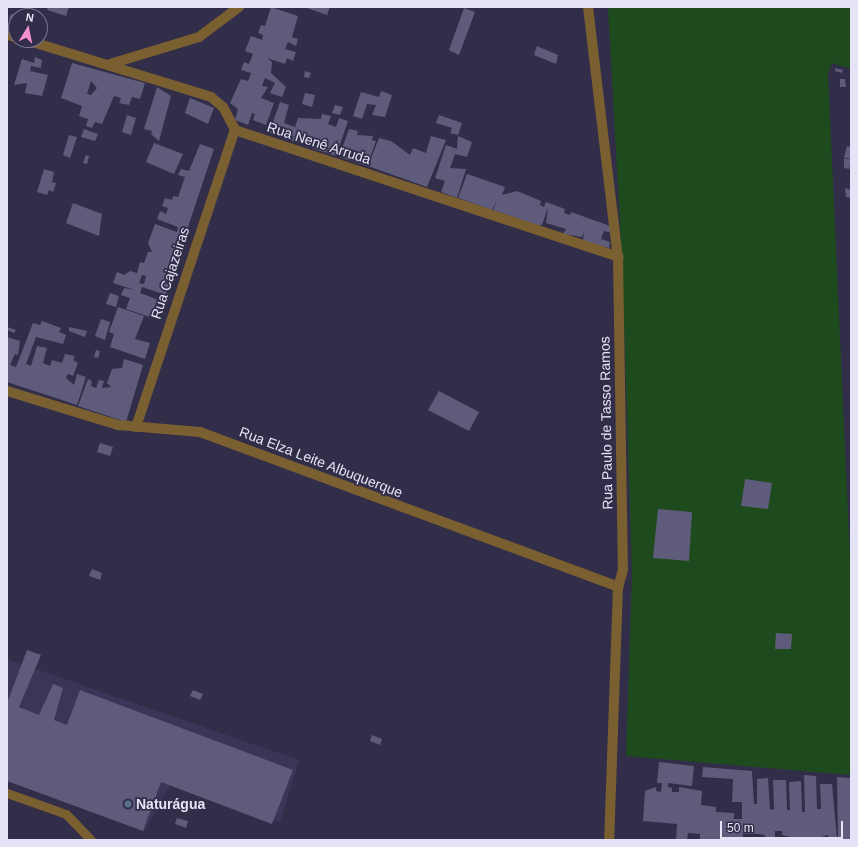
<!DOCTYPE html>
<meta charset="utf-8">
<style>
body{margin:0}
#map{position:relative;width:858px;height:847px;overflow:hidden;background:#322e49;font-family:Arial,sans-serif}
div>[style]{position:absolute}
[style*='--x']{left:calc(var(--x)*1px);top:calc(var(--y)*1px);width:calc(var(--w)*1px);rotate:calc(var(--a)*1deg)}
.built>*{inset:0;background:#3b3658}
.green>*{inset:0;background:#1e4b1d}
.building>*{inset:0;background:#5f5b7a}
.lane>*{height:9px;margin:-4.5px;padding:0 4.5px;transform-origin:4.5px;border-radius:4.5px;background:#7a5f30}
.street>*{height:10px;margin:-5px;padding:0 5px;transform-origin:5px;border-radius:5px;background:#7a5f30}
.dots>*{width:11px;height:11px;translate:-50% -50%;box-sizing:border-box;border:2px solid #322e49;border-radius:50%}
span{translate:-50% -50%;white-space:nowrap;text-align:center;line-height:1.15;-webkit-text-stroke:3.5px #322e49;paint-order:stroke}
.street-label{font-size:14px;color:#e5e4f6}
.poi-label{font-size:14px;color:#e5e4f6;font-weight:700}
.left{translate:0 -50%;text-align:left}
.frame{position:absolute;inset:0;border:8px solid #e5e4f6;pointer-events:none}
.north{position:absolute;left:8px;top:8px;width:40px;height:40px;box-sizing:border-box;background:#322e49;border:1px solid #7a778e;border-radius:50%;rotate:10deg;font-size:11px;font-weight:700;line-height:16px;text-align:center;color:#e5e4f6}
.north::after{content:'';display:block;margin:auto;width:14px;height:18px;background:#f790ce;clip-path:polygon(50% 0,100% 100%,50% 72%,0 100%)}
.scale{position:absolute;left:720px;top:821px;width:123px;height:18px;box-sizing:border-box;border:2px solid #e5e4f6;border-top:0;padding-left:5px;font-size:12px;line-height:14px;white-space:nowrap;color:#e5e4f6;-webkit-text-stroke:3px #322e49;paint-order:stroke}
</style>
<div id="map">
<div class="built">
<i style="clip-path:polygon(7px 659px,299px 760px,280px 822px,170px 786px,145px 831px,7px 778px)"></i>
</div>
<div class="green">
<i style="clip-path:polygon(608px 7px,851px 7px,851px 69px,832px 63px,828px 73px,851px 580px,851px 775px,626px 756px,632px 574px,622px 259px)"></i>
</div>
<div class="building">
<i style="clip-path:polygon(48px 7px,69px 7px,66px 16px,47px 10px)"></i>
<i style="clip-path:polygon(271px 7px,298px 16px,292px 37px,298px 39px,296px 46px,288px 42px,285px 49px,296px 52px,293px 61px,287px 58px,285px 64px,267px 58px,272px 62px,271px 73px,286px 87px,282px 97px,270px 93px,275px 83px,265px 78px,262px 86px,268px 87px,261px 98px,274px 103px,266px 125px,253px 120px,255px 114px,252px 113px,248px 125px,235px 120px,238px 109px,230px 103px,241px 79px,248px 81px,251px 73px,241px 70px,244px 62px,249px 64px,253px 54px,245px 51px,251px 36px,262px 40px,263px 35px,258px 33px,261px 25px,265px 26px)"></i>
<i style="clip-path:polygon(304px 7px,330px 7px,327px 15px)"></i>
<i style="clip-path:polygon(464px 8px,475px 12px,459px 55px,449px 50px)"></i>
<i style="clip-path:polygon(11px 14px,16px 15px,16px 21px,9px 19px)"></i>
<i style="clip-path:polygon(537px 46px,558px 55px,556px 64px,534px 55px)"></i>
<i style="clip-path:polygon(35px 57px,42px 60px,41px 68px,31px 66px,30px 71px,48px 75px,42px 96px,25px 93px,27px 83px,14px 85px,22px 59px,34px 63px)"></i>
<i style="clip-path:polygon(evenodd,72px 63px,145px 83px,140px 99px,132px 97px,129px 105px,119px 103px,121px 98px,114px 96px,102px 124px,95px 122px,92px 128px,86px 126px,88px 119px,79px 116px,82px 106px,61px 98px,72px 63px,91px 81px,97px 88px,91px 95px,87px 94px,91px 81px)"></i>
<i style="clip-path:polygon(835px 68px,843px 70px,842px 73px,835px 71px)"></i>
<i style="clip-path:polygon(305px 71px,311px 73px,309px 78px,304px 77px)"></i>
<i style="clip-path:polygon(840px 79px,845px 79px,846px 87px,840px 87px)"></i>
<i style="clip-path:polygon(157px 87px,171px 96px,159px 141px,151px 134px,152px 131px,144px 129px)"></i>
<i style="clip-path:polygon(381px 91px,392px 95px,385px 117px,372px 115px,376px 105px,367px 104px,362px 119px,353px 116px,361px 92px,379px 97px)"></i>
<i style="clip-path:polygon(305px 93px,315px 95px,312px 107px,302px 104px)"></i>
<i style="clip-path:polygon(190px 98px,214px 108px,208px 124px,185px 113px)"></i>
<i style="clip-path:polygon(280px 102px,289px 105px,284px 123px,295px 127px,298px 118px,321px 119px,322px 114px,331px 116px,328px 124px,336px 127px,339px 118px,348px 121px,336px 156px,311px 148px,313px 143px,303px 139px,300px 138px,298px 143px,291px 141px,293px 136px,269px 133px)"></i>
<i style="clip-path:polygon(335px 105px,343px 107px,340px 115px,332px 113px)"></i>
<i style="clip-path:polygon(127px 115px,136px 118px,131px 135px,122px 132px)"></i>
<i style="clip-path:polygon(439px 115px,462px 123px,458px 135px,450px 133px,452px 128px,436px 123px)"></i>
<i style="clip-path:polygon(84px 129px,98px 134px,95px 141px,81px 137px)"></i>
<i style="clip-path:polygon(349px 129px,358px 131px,357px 135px,373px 136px,372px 140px,376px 141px,367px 166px,339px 157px)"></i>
<i style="clip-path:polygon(69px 135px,77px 137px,70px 158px,63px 155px)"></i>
<i style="clip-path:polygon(431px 136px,446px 140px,427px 187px,368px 166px,379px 138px,391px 141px,410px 155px,413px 148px,426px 153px)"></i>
<i style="clip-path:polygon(458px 136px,472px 142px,467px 157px,455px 154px,450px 168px,466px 169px,457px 198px,441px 192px,445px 181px,435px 178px,446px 145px,457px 149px)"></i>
<i style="clip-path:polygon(154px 143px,183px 154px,174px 174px,146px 162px)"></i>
<i style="clip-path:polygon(evenodd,200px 144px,214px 149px,185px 236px,180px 234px,177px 244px,182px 245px,166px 295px,142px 287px,140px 293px,164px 302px,162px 309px,156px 319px,126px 309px,130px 298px,121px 295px,124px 288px,135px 290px,113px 283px,117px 272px,124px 275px,130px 271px,137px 273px,140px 262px,144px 263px,148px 252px,152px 252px,148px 243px,155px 224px,177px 232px,178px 227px,157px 219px,160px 211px,166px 214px,168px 208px,162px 206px,165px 198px,172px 200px,173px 196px,178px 197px,185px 177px,178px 175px,181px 169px,189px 171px,200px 144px,142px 275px,146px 276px,144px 284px,139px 283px,142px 275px)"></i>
<i style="clip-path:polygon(847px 146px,851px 147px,851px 160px,844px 157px)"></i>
<i style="clip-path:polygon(86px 155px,89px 156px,87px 164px,83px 163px)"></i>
<i style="clip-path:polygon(844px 158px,851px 160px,849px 169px,844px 168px)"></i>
<i style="clip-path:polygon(44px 169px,54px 172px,52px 182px,56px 183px,53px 192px,49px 190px,47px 195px,37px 192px)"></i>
<i style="clip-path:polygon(467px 174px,505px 187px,502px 195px,517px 191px,541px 201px,540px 205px,544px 207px,546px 202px,565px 209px,564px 213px,570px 215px,571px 212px,613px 227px,612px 233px,604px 231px,601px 239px,610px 242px,609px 248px,583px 241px,584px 232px,582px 237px,563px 234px,566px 229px,546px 223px,548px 208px,542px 225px,537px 225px,493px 210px,497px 200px,492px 210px,458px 198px)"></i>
<i style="clip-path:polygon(845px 188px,851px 190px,851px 198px,846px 197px)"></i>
<i style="clip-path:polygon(73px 203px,102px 214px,99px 236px,66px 223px)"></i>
<i style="clip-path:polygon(110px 293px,119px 296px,116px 307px,106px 304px)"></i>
<i style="clip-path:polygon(118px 307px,144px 316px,135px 339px,150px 343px,145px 359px,110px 347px,114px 334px,109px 332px)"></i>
<i style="clip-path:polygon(101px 319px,110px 322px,105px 340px,95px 336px)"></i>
<i style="clip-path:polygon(42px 321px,61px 328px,59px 332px,66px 335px,63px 344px,36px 337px,26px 364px,31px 366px,37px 346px,47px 348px,43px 363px,50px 366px,52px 360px,62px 363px,65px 354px,75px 356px,73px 360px,78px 363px,73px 376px,68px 374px,66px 378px,74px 385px,77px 374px,86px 377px,77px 405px,7px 382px,7px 337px,20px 341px,18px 355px,15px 354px,10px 365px,16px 367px,33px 323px,40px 325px)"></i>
<i style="clip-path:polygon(7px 327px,16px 330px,14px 333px,7px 330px)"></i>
<i style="clip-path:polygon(69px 327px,87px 331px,85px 337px,69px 331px)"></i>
<i style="clip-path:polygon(96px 350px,100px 351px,98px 358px,94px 357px)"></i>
<i style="clip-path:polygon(124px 359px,143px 365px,126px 422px,78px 406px,88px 379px,92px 381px,91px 386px,96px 388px,99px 380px,104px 381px,102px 388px,111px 387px,107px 383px,112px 369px,122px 368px)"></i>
<i style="clip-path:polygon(439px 391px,479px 412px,469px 431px,428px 410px)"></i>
<i style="clip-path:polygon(100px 443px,113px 447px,110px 456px,97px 452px)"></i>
<i style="clip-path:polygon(745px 479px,772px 483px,768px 509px,741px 506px)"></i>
<i style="clip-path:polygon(658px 509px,692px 512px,689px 561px,653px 558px)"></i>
<i style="clip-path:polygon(92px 569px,102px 573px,100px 580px,89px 576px)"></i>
<i style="clip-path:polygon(776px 633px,792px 634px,791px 649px,775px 649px)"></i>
<i style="clip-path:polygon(27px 650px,41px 655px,19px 707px,39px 715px,53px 684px,63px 688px,54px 720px,67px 725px,80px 690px,293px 770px,272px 824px,161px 782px,143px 831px,7px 781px,7px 703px)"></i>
<i style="clip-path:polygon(193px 690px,203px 694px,200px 700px,190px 696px)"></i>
<i style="clip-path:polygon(372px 735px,382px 739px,380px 745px,370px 741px)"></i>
<i style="clip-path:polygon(659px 762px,694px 766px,692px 786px,668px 783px,668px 787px,672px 788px,672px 792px,679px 792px,679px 787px,702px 791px,701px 805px,716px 807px,716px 812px,734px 813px,734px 819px,742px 819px,742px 802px,732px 802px,733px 779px,702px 777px,703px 767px,752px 771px,754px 804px,757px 804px,757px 779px,768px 778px,770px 810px,774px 809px,773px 780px,786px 780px,787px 810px,790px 810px,789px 782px,801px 781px,802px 812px,805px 812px,804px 775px,816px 776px,817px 809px,821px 809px,820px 784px,832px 784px,837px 839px,828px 839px,828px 835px,814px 839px,791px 837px,782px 835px,782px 831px,775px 831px,775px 838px,765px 839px,765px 835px,758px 834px,743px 834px,743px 840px,700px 840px,700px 834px,688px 833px,687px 840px,676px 840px,677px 824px,643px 821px,645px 791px,656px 787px,656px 791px,661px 792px,662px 783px,657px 783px)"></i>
<i style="clip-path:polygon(837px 777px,851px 778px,851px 840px,838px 840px)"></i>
<i style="clip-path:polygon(177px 818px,188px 821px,186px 828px,175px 824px)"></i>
</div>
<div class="lane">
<i style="--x:7;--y:793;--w:63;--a:19.6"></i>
<i style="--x:66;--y:814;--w:36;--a:46"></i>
</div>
<div class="street">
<i style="--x:588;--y:7;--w:252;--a:83.2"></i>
<i style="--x:618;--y:257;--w:313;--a:89.1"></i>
<i style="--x:623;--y:570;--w:18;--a:106"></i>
<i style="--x:618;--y:587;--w:253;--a:92"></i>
<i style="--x:7;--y:35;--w:9;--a:13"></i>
<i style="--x:26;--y:40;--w:194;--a:17.1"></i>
<i style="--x:211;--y:97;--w:16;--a:40"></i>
<i style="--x:223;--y:107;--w:26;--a:62"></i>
<i style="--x:235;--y:130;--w:404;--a:18.3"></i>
<i style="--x:110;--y:64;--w:93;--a:-16.9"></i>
<i style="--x:199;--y:37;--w:50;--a:-36.9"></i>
<i style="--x:7;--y:391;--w:116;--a:17"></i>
<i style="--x:118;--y:425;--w:82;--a:4.9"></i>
<i style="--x:200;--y:432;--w:446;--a:20.3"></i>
<i style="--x:136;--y:427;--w:313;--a:-71.6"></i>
</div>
<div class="dots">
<i style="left:128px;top:804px;background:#5c6f8a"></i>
</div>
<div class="street-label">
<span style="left:319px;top:143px;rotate:18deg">Rua Nenê Arruda</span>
<span style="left:170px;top:273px;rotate:-72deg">Rua Cajazeiras</span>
<span style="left:606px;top:423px;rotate:-91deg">Rua Paulo de Tasso Ramos</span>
<span style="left:321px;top:462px;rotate:21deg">Rua Elza Leite Albuquerque</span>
</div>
<div class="poi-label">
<span class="left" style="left:136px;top:804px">Naturágua</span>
</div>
<div class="frame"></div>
<div class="north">N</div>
<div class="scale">50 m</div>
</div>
